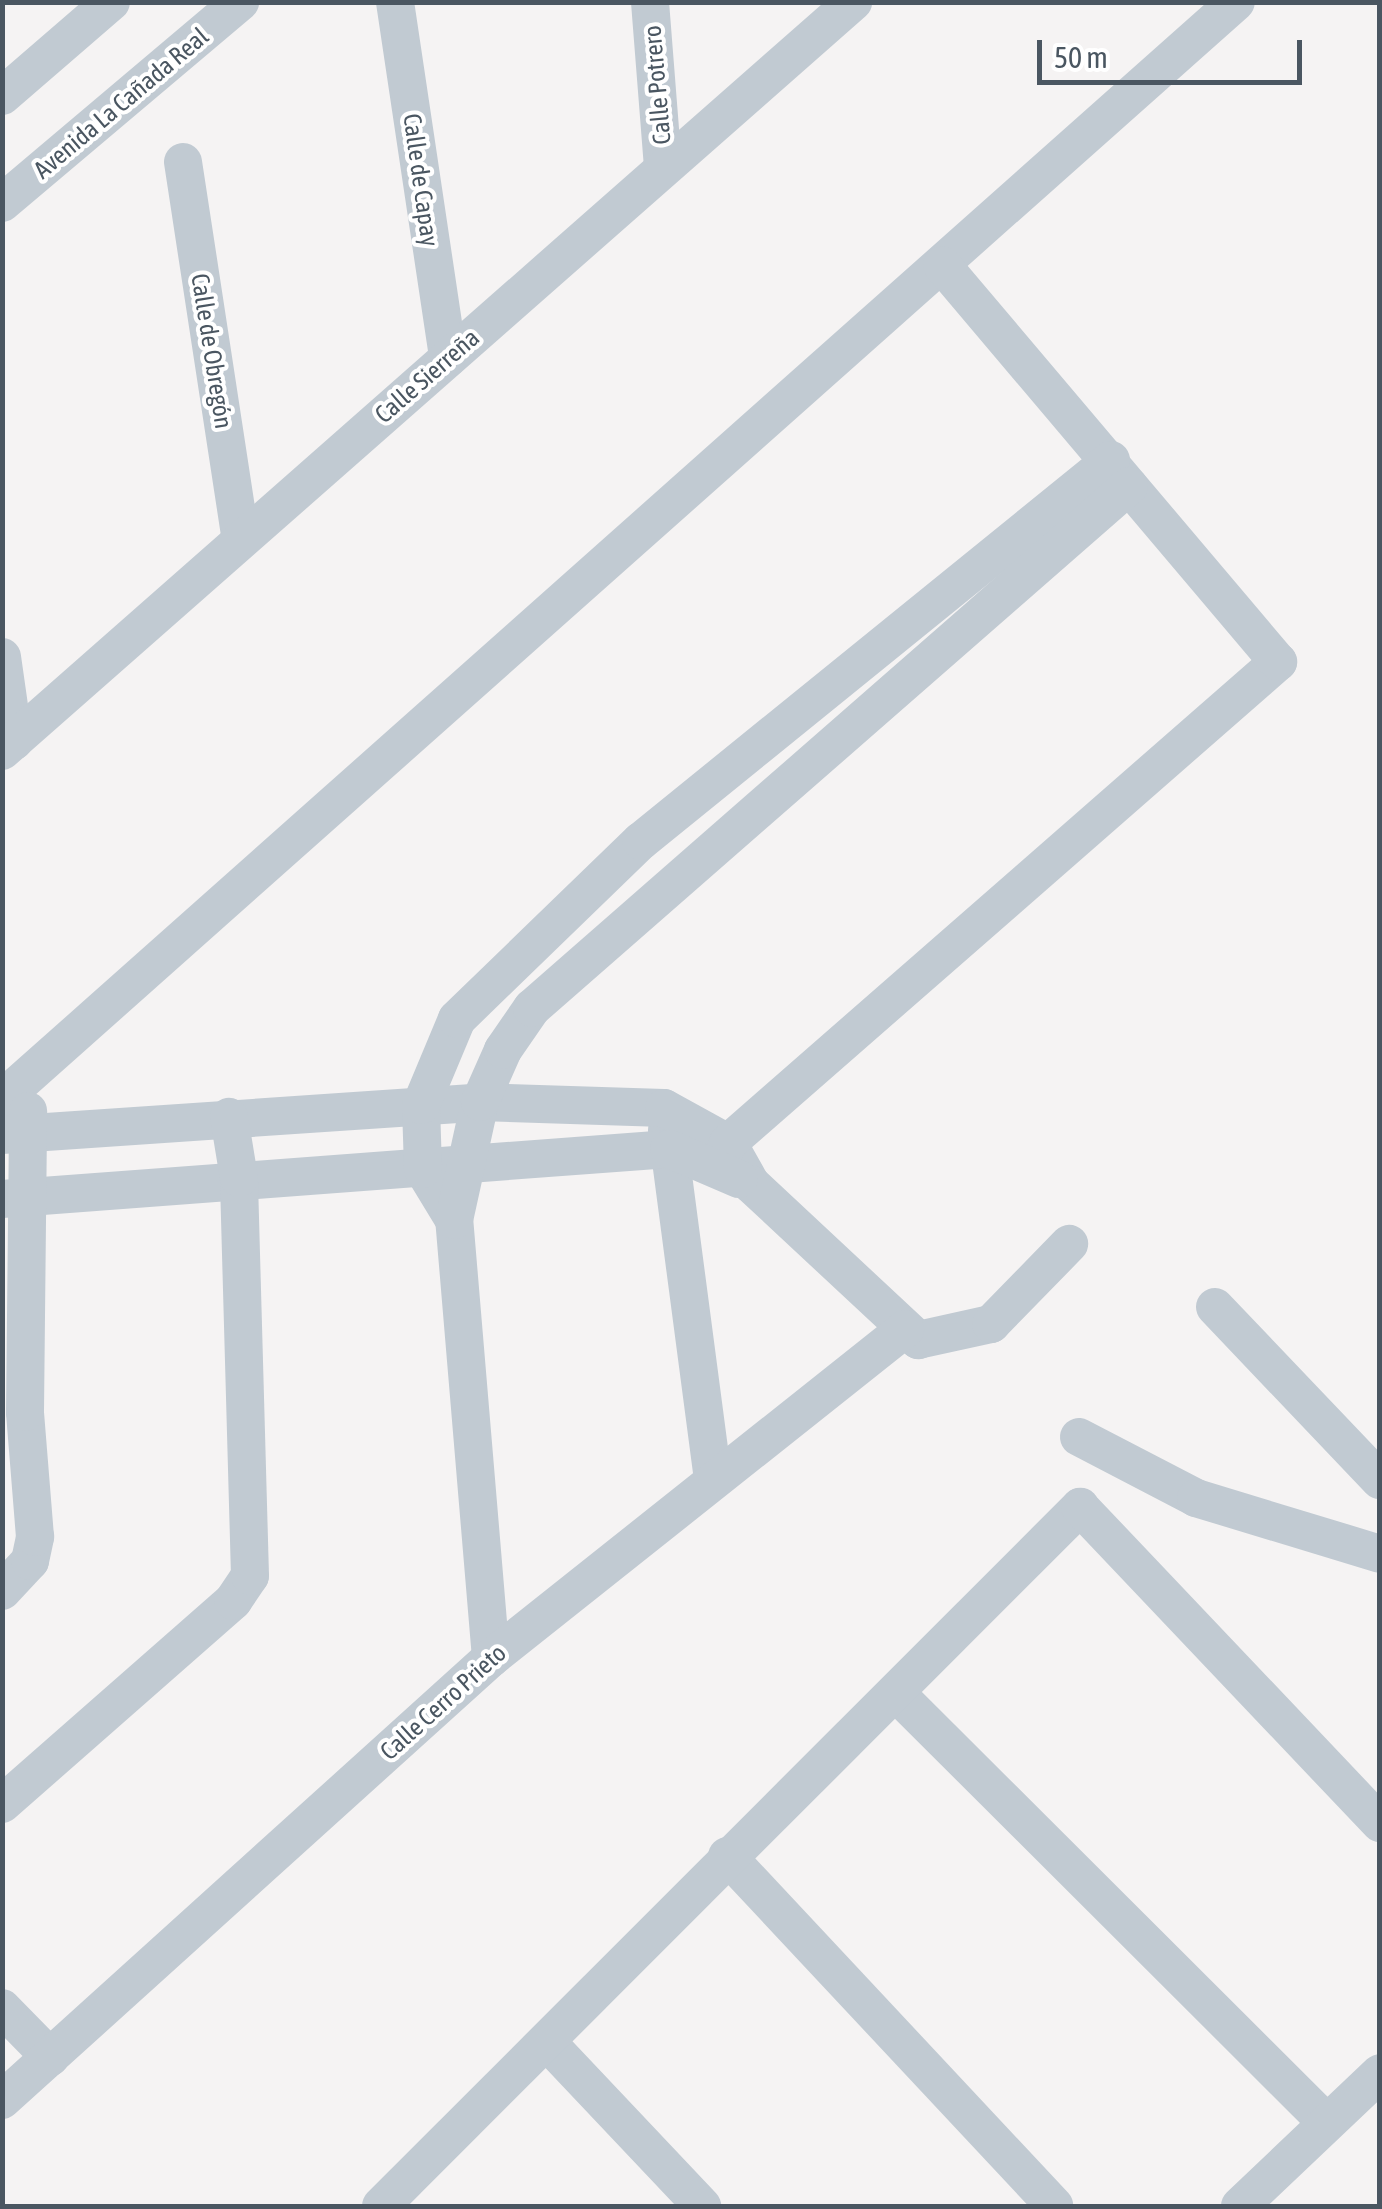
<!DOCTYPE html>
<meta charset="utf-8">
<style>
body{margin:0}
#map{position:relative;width:1382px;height:2209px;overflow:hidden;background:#f5f3f3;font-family:"Asap Condensed",sans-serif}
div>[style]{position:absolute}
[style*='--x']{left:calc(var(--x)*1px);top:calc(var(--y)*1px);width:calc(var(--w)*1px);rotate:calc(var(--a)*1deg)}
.street>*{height:38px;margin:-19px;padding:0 19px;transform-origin:19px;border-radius:19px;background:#c1cad2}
span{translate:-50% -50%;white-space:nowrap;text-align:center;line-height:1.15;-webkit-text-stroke:8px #fff;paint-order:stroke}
.street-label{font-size:25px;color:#4a5661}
.frame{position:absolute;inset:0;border:5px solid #4a5661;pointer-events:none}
.scale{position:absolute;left:1037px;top:40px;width:265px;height:45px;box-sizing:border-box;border:5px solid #4a5661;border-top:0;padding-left:12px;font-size:30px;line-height:35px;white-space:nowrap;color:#4a5661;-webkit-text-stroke:8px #fff;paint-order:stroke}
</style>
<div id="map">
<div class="street">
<i style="--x:395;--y:2;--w:360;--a:81.5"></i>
<i style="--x:650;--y:2;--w:166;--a:85.5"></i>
<i style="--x:2;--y:96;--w:144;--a:-40.8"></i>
<i style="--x:183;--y:162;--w:382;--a:81.3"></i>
<i style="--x:2;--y:203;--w:312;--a:-40.2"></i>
<i style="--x:2;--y:657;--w:85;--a:81.9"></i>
<i style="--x:2;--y:751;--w:1134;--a:-41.35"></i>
<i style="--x:2;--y:1099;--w:1651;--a:-41.64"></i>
<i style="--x:667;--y:1130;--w:352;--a:82.5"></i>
<i style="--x:2;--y:1135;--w:479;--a:-3.9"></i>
<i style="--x:480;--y:1102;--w:184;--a:1.9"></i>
<i style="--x:664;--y:1108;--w:73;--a:28.7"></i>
<i style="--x:728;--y:1143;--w:47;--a:60.7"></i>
<i style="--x:751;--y:1184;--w:229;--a:43"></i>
<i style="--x:918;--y:1340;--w:75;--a:-12.4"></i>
<i style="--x:991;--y:1324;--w:112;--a:-45.7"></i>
<i style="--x:717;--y:1169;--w:28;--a:-67"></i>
<i style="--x:728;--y:1143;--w:731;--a:-41.17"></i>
<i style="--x:1278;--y:662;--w:520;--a:-130.24"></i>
<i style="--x:2;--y:1199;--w:669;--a:-4.29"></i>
<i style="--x:669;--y:1149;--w:76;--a:23.2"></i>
<i style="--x:454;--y:1220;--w:60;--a:-121.3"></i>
<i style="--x:423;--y:1169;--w:64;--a:-91.8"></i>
<i style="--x:421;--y:1105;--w:93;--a:-67.3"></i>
<i style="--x:457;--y:1019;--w:256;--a:-44.1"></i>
<i style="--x:641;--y:841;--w:605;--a:-39.03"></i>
<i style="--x:1215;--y:1307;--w:239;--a:46.4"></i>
<i style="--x:1079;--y:1437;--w:132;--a:27.5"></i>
<i style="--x:1196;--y:1498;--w:192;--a:16.9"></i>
<i style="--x:2;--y:1591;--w:41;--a:-47"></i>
<i style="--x:30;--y:1561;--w:25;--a:-78"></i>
<i style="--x:35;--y:1537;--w:125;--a:-94.6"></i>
<i style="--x:25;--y:1412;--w:301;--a:-89.4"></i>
<i style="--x:491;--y:1658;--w:440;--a:-94.8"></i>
<i style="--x:454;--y:1220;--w:121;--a:-77.6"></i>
<i style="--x:480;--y:1102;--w:57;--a:-66.1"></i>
<i style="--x:503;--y:1050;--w:51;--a:-55.4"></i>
<i style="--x:532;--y:1008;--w:793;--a:-41.17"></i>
<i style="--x:897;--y:1694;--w:607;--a:44.93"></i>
<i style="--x:2;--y:1804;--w:308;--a:-41.3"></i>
<i style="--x:233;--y:1601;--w:30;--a:-56"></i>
<i style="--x:250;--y:1576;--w:398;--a:-91.6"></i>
<i style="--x:239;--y:1178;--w:62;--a:-99.3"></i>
<i style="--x:727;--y:1856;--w:479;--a:46.9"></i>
<i style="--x:2;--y:2008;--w:69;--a:45.6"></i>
<i style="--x:547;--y:2042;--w:226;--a:46.6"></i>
<i style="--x:2;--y:2100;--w:659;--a:-42.11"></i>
<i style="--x:491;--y:1658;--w:529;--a:-38.47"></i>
<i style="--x:381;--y:2206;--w:989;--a:-45"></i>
<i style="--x:1080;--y:1507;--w:436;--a:46.5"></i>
<i style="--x:1240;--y:2206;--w:193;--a:-43.5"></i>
</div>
<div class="street-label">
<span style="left:657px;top:85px;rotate:-95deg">Calle Potrero</span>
<span style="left:121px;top:103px;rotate:-40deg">Avenida La Cañada Real</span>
<span style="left:421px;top:180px;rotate:82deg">Calle de Capay</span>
<span style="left:212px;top:351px;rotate:81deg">Calle de Obregón</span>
<span style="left:427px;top:376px;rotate:-41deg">Calle Sierreña</span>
<span style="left:443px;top:1702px;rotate:-42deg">Calle Cerro Prieto</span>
</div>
<div class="frame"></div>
<div class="scale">50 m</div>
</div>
